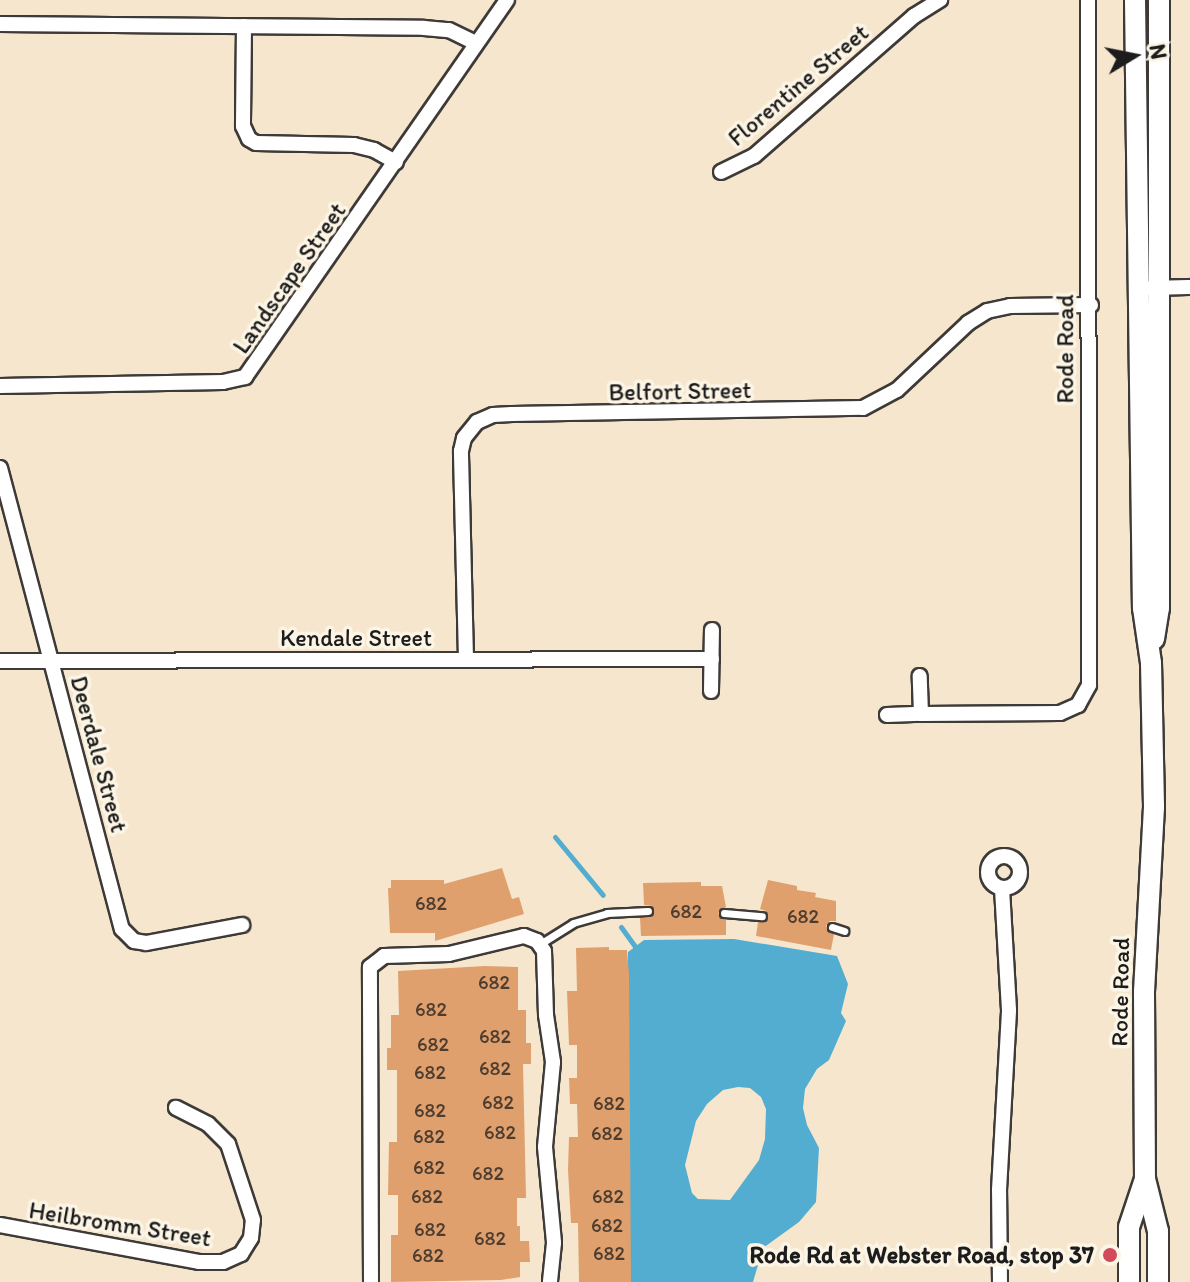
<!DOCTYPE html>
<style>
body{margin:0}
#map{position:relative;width:1190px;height:1282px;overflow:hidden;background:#f6e6cd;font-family:Itim,sans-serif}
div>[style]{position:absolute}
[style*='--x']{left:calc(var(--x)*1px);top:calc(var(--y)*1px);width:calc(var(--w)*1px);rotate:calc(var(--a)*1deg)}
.water>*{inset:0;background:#53add0}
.stream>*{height:5px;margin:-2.5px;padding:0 2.5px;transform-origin:2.5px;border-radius:2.5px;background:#53add0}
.building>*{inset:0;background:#e0a06d}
.roads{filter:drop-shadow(2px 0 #3d3a37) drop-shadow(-2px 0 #3d3a37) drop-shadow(0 2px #3d3a37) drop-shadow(0 -2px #3d3a37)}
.lane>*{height:7px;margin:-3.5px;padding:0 3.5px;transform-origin:3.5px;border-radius:3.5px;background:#fff}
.street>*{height:14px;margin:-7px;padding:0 7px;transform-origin:7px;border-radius:7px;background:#fff}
.street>.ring{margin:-7px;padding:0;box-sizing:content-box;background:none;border:14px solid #fff;border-radius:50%}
.secondary>*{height:20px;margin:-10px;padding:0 10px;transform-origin:10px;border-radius:10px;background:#fff}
.dots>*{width:22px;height:22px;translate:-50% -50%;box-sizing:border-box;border:4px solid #fcf5e5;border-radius:50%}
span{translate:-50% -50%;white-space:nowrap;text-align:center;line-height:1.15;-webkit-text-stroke:7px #fcf5e5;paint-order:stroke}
.number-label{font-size:20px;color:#4d3d30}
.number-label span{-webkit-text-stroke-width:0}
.street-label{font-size:24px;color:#1c1c1c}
.poi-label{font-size:24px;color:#1c1c1c;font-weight:700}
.right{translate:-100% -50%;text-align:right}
.north{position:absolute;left:1094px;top:16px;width:80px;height:80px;-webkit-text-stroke:6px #fcf5e5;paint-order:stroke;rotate:80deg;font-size:22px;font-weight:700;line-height:32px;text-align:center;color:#1c1c1c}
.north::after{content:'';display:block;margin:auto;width:28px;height:36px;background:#1c1c1c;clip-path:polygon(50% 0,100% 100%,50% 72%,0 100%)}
</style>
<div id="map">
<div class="water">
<i style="clip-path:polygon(evenodd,734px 939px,837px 956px,848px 984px,841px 1013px,846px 1021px,829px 1060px,817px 1069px,805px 1089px,803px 1108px,807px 1125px,819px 1148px,816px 1202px,799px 1222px,763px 1248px,753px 1282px,626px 1282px,628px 952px,644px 940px,734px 939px,738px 1087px,750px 1088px,761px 1097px,766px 1109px,765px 1139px,759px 1160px,730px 1200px,698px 1199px,692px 1193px,685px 1165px,696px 1121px,707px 1104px,723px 1090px,738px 1087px)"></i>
</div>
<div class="stream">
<i style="--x:555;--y:837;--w:75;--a:50.4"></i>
<i style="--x:621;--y:927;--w:24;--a:54"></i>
</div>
<div class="building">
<i style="clip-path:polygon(502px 868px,512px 899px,519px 897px,524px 914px,435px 941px,435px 933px,390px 933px,388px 888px,391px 888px,391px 880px,444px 880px,444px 884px)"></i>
<i style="clip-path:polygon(768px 880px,797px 886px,797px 890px,816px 893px,815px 897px,836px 901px,836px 921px,830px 921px,826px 926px,834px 934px,831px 950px,756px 936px,758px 922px,768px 917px,766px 911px,760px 909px)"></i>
<i style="clip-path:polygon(701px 882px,701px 886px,722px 886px,726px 907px,718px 913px,726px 920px,726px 935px,641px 936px,640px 918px,651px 917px,654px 911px,652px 906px,644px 905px,643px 883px)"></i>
<i style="clip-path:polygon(609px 947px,609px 950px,627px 950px,629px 974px,631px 1282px,579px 1282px,578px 1223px,571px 1223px,568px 1170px,569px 1137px,578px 1137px,577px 1104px,570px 1104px,569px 1078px,577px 1078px,577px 1045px,569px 1045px,567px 991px,577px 991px,576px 948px)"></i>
<i style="clip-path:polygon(485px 966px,518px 967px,518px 1010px,526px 1010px,526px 1043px,531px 1043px,531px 1064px,523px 1064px,526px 1198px,517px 1198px,517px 1226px,520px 1226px,520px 1241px,529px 1241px,530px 1262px,520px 1262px,520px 1277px,501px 1280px,391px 1282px,391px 1235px,398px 1235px,398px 1195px,388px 1195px,389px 1142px,397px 1142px,397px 1070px,387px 1070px,387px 1048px,391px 1048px,391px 1015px,399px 1015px,398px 971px)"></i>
</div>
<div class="roads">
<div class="lane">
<i style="--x:724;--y:913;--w:38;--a:5"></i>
<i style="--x:832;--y:927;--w:13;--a:18"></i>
<i style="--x:540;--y:944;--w:39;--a:-32"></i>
<i style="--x:573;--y:923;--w:35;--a:-16"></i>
<i style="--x:607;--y:913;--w:41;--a:-2.8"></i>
</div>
<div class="street">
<i style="--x:0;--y:24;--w:424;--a:0.5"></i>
<i style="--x:424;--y:28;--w:25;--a:5"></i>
<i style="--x:449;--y:30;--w:30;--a:26"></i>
<i style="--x:244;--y:26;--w:100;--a:90.6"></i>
<i style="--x:243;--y:126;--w:14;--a:65"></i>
<i style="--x:249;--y:139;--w:8;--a:30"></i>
<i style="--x:256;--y:143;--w:98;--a:1.2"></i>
<i style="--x:354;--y:145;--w:21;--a:14"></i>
<i style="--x:374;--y:150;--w:25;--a:29"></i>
<i style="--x:721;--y:172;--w:37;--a:-26"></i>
<i style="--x:754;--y:156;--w:213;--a:-41.2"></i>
<i style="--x:914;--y:16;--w:31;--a:-32"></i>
<i style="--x:1150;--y:288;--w:40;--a:-1.4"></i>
<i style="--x:0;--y:386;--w:223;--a:-1"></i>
<i style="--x:223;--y:382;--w:23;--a:-13"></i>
<i style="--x:245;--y:377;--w:459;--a:-55.2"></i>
<i style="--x:0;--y:468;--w:477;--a:75.2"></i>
<i style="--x:122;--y:929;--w:17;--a:45"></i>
<i style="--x:134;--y:941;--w:12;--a:9"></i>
<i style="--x:146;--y:943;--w:98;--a:-10.6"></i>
<i style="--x:466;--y:659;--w:208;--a:-91.4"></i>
<i style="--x:461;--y:451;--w:13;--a:-77"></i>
<i style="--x:464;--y:438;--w:21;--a:-51"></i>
<i style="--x:477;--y:422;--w:17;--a:-24"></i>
<i style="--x:493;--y:415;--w:19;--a:-3"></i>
<i style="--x:512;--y:414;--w:351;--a:-1"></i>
<i style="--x:863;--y:408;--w:38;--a:-28"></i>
<i style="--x:897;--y:390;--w:98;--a:-43.3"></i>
<i style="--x:968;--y:323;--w:22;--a:-32"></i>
<i style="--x:987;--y:311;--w:24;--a:-12"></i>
<i style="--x:1010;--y:306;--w:81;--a:-0.7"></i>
<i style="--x:0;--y:661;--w:712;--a:-0.16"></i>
<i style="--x:711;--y:691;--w:61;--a:-89.1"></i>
<i style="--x:921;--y:714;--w:139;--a:-0.4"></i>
<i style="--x:1060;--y:713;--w:20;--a:-24"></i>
<i style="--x:1078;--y:705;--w:23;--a:-61"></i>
<i style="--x:1089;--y:685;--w:685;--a:-90.08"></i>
<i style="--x:887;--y:715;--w:34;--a:-2"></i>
<i style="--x:921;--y:714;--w:38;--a:-92"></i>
<i class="ring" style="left:988px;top:856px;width:18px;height:18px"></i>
<i style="--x:0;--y:1225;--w:202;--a:10.5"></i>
<i style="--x:199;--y:1262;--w:24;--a:0"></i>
<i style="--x:223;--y:1262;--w:20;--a:-24"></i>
<i style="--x:241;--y:1254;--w:19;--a:-58"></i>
<i style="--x:251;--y:1238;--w:18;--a:-84"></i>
<i style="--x:253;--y:1220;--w:80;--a:-108.2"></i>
<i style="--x:228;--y:1144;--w:28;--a:-135"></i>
<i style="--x:208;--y:1124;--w:36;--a:-153"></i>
<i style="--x:371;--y:1282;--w:315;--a:-90.2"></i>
<i style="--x:370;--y:967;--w:18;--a:-38"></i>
<i style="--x:384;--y:956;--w:65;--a:-1.8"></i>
<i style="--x:449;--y:954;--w:77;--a:-13.5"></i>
<i style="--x:524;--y:936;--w:14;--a:21"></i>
<i style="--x:537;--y:941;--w:12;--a:55"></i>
<i style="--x:544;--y:951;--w:64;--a:88.2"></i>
<i style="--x:546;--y:1015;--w:48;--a:81.5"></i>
<i style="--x:553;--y:1062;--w:85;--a:95.4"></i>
<i style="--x:545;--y:1147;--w:96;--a:84.6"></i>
<i style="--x:554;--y:1243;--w:39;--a:96"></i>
<i style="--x:1000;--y:1282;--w:92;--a:-90.6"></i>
<i style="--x:999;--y:1190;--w:180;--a:-86.8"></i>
<i style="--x:1009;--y:1010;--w:122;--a:-93.3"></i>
</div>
<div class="secondary">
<i style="--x:1135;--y:0;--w:608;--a:89.25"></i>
<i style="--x:1143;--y:608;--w:56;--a:81.7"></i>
<i style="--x:1151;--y:663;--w:144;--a:88.8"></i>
<i style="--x:1154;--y:807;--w:184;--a:93.1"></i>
<i style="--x:1144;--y:991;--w:188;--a:89.7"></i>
<i style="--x:1145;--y:1179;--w:54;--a:76"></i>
<i style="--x:1158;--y:1231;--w:51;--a:90"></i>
<i style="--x:1154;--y:639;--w:31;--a:-81"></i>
<i style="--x:1159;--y:608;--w:608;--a:-90"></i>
<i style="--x:1129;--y:1282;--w:55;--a:-90"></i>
<i style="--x:1129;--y:1227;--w:51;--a:-71.6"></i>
</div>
</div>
<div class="dots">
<i style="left:1110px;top:1255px;background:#d1495b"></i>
</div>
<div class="number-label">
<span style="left:431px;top:903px">682</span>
<span style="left:686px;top:911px">682</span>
<span style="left:803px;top:916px">682</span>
<span style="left:494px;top:982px">682</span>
<span style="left:431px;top:1009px">682</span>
<span style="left:495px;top:1036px">682</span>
<span style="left:433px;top:1044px">682</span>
<span style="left:495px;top:1068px">682</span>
<span style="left:430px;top:1072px">682</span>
<span style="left:498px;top:1102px">682</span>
<span style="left:609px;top:1103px">682</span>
<span style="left:430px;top:1110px">682</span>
<span style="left:500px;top:1132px">682</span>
<span style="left:607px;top:1133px">682</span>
<span style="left:429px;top:1136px">682</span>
<span style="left:429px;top:1167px">682</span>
<span style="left:488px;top:1173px">682</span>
<span style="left:427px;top:1196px">682</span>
<span style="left:608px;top:1196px">682</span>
<span style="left:607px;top:1225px">682</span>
<span style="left:430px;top:1229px">682</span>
<span style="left:490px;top:1238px">682</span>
<span style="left:609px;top:1253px">682</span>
<span style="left:428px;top:1255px">682</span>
</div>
<div class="street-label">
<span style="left:798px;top:85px;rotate:-40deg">Florentine Street</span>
<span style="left:289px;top:278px;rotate:-55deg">Landscape Street</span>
<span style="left:1065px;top:349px;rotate:-90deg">Rode Road</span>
<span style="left:680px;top:391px;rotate:-1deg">Belfort Street</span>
<span style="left:356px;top:638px">Kendale Street</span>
<span style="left:99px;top:754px;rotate:75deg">Deerdale Street</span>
<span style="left:1120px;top:992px;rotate:-89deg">Rode Road</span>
<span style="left:120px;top:1224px;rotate:9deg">Heilbromm Street</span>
</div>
<div class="poi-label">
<span class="right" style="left:1094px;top:1255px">Rode Rd at Webster Road, stop 37</span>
</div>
<div class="north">N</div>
</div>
